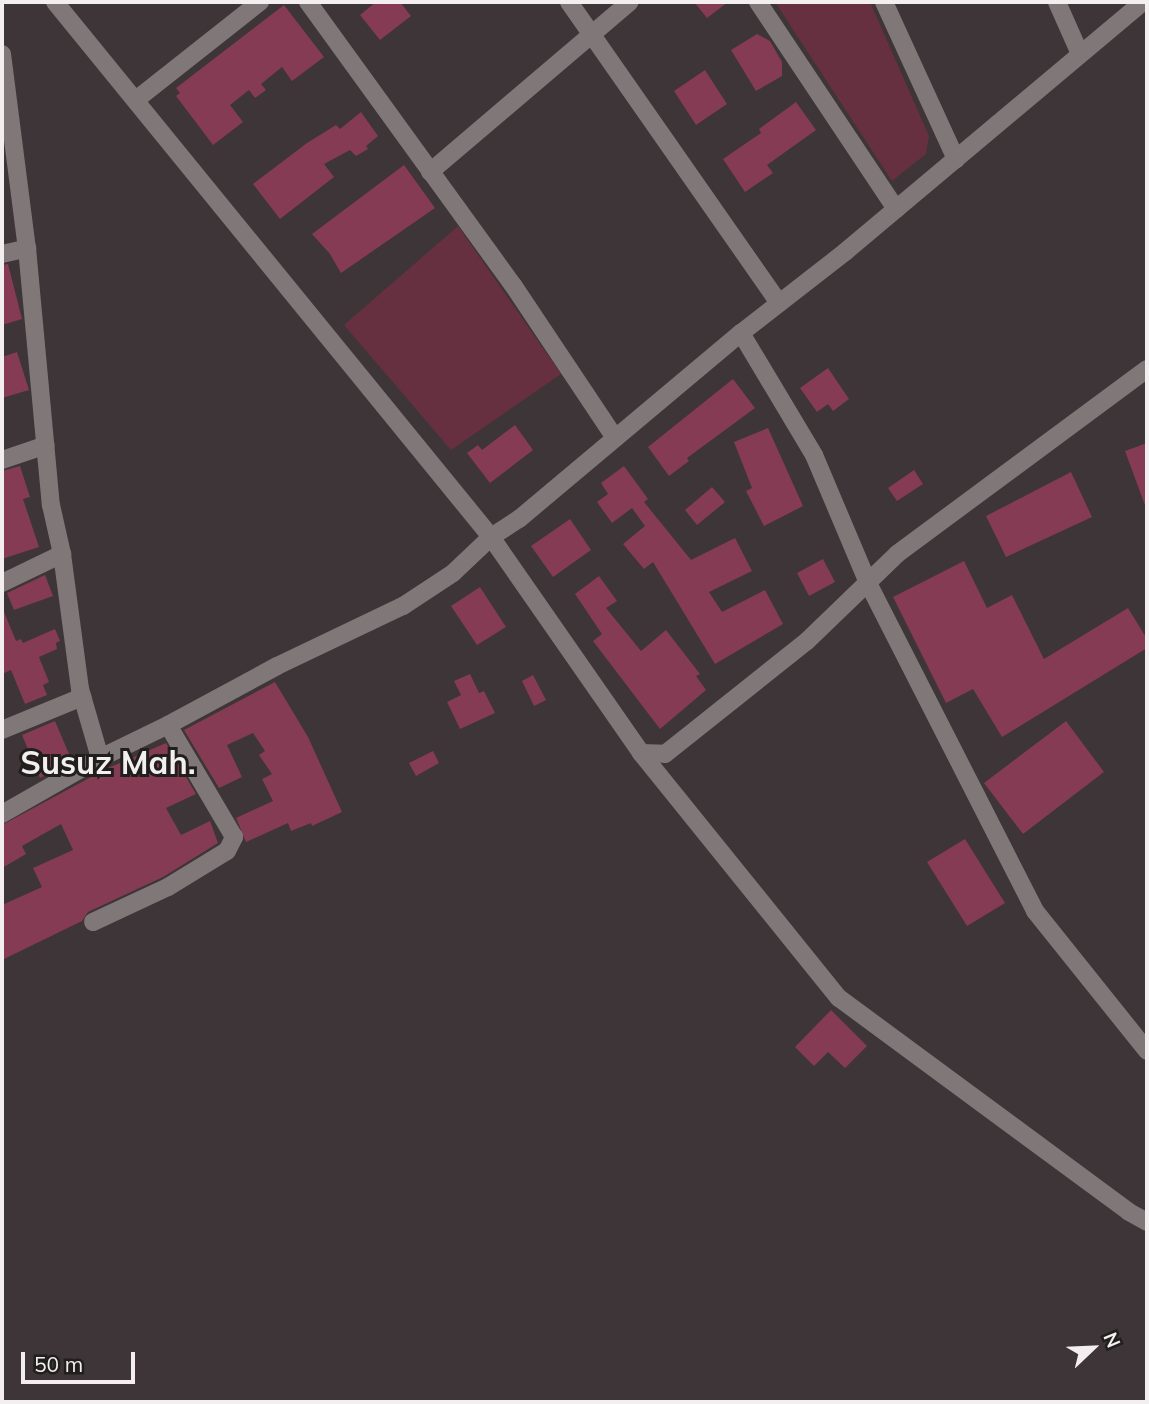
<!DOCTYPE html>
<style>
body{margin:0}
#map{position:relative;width:1149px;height:1404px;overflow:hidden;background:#3d3537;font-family:Mulish,sans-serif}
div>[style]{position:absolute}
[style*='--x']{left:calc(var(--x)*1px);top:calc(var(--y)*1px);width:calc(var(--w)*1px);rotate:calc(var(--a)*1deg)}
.green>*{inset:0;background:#673041}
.building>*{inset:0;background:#853b53}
.minor>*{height:18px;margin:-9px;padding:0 9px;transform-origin:9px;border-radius:9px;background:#807779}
span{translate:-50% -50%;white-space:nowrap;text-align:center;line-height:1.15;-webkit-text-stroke:6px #211e1e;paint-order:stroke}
.district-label{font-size:32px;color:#f3eeef;font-weight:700}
.frame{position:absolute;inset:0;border:4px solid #f3eeef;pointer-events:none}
.north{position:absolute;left:1058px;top:1313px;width:70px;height:70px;-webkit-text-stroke:5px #211e1e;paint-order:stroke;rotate:67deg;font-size:19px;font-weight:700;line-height:28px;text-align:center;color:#f3eeef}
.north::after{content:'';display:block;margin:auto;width:24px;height:32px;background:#f3eeef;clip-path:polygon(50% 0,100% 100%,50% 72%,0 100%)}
.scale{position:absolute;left:21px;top:1352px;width:114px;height:32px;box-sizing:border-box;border:4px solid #f3eeef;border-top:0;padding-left:9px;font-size:21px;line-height:24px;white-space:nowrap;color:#f3eeef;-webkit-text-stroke:5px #211e1e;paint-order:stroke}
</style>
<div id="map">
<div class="green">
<i style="clip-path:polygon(775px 2px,870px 2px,929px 136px,926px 154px,892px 181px)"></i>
<i style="clip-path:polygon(458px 226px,561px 374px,451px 450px,344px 325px)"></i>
</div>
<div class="building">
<i style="clip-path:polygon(376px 2px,400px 2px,411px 16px,380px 40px,360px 15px)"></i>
<i style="clip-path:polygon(694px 2px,728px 2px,707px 18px)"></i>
<i style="clip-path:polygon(284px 5px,324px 57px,292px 81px,282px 67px,261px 84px,266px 90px,255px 98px,249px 90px,230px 105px,243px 122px,213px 145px,176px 96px,180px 93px,176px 88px)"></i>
<i style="clip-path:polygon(757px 34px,770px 41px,782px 62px,782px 76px,756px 91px,731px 50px)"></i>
<i style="clip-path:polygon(705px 70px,727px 104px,696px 125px,674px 91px)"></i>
<i style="clip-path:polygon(796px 102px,816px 130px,767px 165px,773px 173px,745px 192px,723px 159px,761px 133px,759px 129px)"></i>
<i style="clip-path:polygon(361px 112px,378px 136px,366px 146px,368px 149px,356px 156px,350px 150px,324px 164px,334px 177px,280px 219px,253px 184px,307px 143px,336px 125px,340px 129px)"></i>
<i style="clip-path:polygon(404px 165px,435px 208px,341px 273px,330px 254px,312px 234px)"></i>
<i style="clip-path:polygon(8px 264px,22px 319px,2px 325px,2px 265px)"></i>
<i style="clip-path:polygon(17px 352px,29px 390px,2px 398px,2px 357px)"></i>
<i style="clip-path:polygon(828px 368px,849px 399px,833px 411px,828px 404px,817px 412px,800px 388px)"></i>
<i style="clip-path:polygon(733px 379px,755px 408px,687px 458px,689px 461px,669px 476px,648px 447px)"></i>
<i style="clip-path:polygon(515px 425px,533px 450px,490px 483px,467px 453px,478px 445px,482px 450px)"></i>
<i style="clip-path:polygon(768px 428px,803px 506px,764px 526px,746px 491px,752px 488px,734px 442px)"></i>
<i style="clip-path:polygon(1147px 443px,1147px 507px,1146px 508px,1125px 451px)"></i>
<i style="clip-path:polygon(20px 466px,30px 497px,23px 499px,39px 547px,2px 559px,2px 471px)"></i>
<i style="clip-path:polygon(624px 466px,648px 499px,644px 502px,691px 560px,735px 538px,752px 571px,709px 592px,722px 612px,765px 590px,783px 624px,715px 664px,653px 562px,644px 569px,623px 544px,645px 526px,632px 508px,612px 523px,597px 502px,608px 494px,601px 483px)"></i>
<i style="clip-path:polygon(914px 470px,923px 484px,897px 501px,888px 488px)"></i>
<i style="clip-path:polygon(1071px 472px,1092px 517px,1006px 557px,986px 516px)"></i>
<i style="clip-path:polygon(712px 487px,725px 502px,697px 525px,685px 510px)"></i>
<i style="clip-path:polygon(570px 519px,591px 550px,553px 577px,531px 546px)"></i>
<i style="clip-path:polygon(823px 559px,835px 582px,809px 596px,797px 573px)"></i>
<i style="clip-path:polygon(964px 561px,987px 608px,1012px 595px,1044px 659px,1128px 608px,1147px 639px,1147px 648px,1002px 737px,973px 689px,946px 703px,893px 597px)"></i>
<i style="clip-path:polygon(45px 575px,53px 596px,14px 610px,7px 593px)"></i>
<i style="clip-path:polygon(599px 576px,617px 601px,606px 608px,641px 651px,666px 630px,700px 674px,696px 676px,706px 690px,660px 729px,593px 641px,602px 634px,575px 594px)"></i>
<i style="clip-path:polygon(480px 587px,506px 627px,477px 645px,451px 606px)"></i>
<i style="clip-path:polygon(2px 607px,16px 641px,21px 639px,23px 643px,55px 629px,60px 641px,56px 643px,57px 649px,39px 657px,49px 682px,43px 685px,47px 695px,25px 704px,11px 670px,2px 674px)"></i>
<i style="clip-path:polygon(470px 674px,479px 693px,484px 691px,495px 713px,460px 729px,447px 702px,461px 695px,454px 681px)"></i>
<i style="clip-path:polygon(533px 675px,546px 700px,534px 706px,522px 681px)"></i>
<i style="clip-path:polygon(275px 682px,308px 737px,342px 812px,312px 826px,311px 823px,291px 831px,288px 823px,246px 842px,236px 818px,273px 801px,262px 779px,272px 774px,259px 755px,265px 751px,253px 733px,227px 745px,242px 777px,219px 788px,184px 730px)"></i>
<i style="clip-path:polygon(55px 721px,72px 761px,40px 778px,22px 735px)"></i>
<i style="clip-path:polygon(1066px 721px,1104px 772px,1023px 834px,984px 783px)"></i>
<i style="clip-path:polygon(166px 743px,196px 794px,166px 808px,181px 835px,210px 821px,218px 843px,163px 877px,88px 912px,82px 921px,2px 960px,2px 905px,42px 887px,33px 868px,73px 850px,61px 824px,22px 846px,26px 854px,2px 868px,2px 825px,106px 769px)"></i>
<i style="clip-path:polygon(433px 751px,439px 763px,416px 776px,409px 763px)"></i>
<i style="clip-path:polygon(965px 839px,1005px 903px,967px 926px,927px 862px)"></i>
<i style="clip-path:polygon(831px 1010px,867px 1046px,845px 1068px,828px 1052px,814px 1066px,795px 1047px)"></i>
</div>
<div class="minor">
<i style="--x:55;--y:2;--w:690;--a:50.82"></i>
<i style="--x:491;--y:537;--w:263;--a:55.2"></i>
<i style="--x:641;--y:753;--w:24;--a:2"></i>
<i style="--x:665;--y:754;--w:181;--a:-38.5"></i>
<i style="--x:807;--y:641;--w:125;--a:-44"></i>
<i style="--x:897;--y:554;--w:311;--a:-36.5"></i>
<i style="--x:308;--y:2;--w:349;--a:54.1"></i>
<i style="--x:513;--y:285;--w:184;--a:56.3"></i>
<i style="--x:569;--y:2;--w:367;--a:55.1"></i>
<i style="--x:758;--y:2;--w:249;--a:56.3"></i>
<i style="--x:884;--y:2;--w:173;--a:65.4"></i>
<i style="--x:1057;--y:2;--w:57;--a:66.1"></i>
<i style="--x:2;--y:54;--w:196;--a:82.7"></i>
<i style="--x:27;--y:248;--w:258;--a:84.7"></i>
<i style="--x:51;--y:505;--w:50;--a:77.3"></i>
<i style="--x:62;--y:554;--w:136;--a:82.4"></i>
<i style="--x:80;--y:689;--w:72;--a:73.8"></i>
<i style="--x:137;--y:99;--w:157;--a:-38.3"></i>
<i style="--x:430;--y:172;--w:262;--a:-40.4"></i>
<i style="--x:2;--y:254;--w:26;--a:-13"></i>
<i style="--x:741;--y:333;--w:142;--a:59.1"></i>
<i style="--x:814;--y:455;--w:139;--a:67.1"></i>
<i style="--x:868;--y:583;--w:368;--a:63"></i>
<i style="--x:1035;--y:911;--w:179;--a:51.3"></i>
<i style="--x:2;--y:460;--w:46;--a:-18.8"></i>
<i style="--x:2;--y:583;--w:67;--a:-25.8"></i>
<i style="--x:2;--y:730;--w:87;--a:-22.4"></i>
<i style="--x:641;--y:753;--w:315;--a:51.1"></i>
<i style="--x:839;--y:998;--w:360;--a:36.4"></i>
<i style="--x:1129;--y:1212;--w:21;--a:29"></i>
<i style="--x:2;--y:814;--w:113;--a:-29.7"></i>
<i style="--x:100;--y:758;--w:76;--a:-25.9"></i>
<i style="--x:168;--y:725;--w:124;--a:-28.4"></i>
<i style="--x:277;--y:666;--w:140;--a:-25.5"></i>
<i style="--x:403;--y:606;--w:60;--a:-33.4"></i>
<i style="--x:453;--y:573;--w:52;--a:-43.5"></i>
<i style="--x:491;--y:537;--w:33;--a:-33"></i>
<i style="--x:519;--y:519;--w:290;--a:-40"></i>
<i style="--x:741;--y:333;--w:132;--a:-37.9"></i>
<i style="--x:845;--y:252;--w:389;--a:-40"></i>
<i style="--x:93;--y:922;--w:83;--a:-25"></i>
<i style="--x:168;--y:887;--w:69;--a:-31.4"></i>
<i style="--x:227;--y:851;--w:16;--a:-63"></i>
<i style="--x:234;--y:837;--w:130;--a:-120.5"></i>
</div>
<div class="district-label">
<span style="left:108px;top:762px">Susuz Mah.</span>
</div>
<div class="frame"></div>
<div class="north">N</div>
<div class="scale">50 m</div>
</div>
